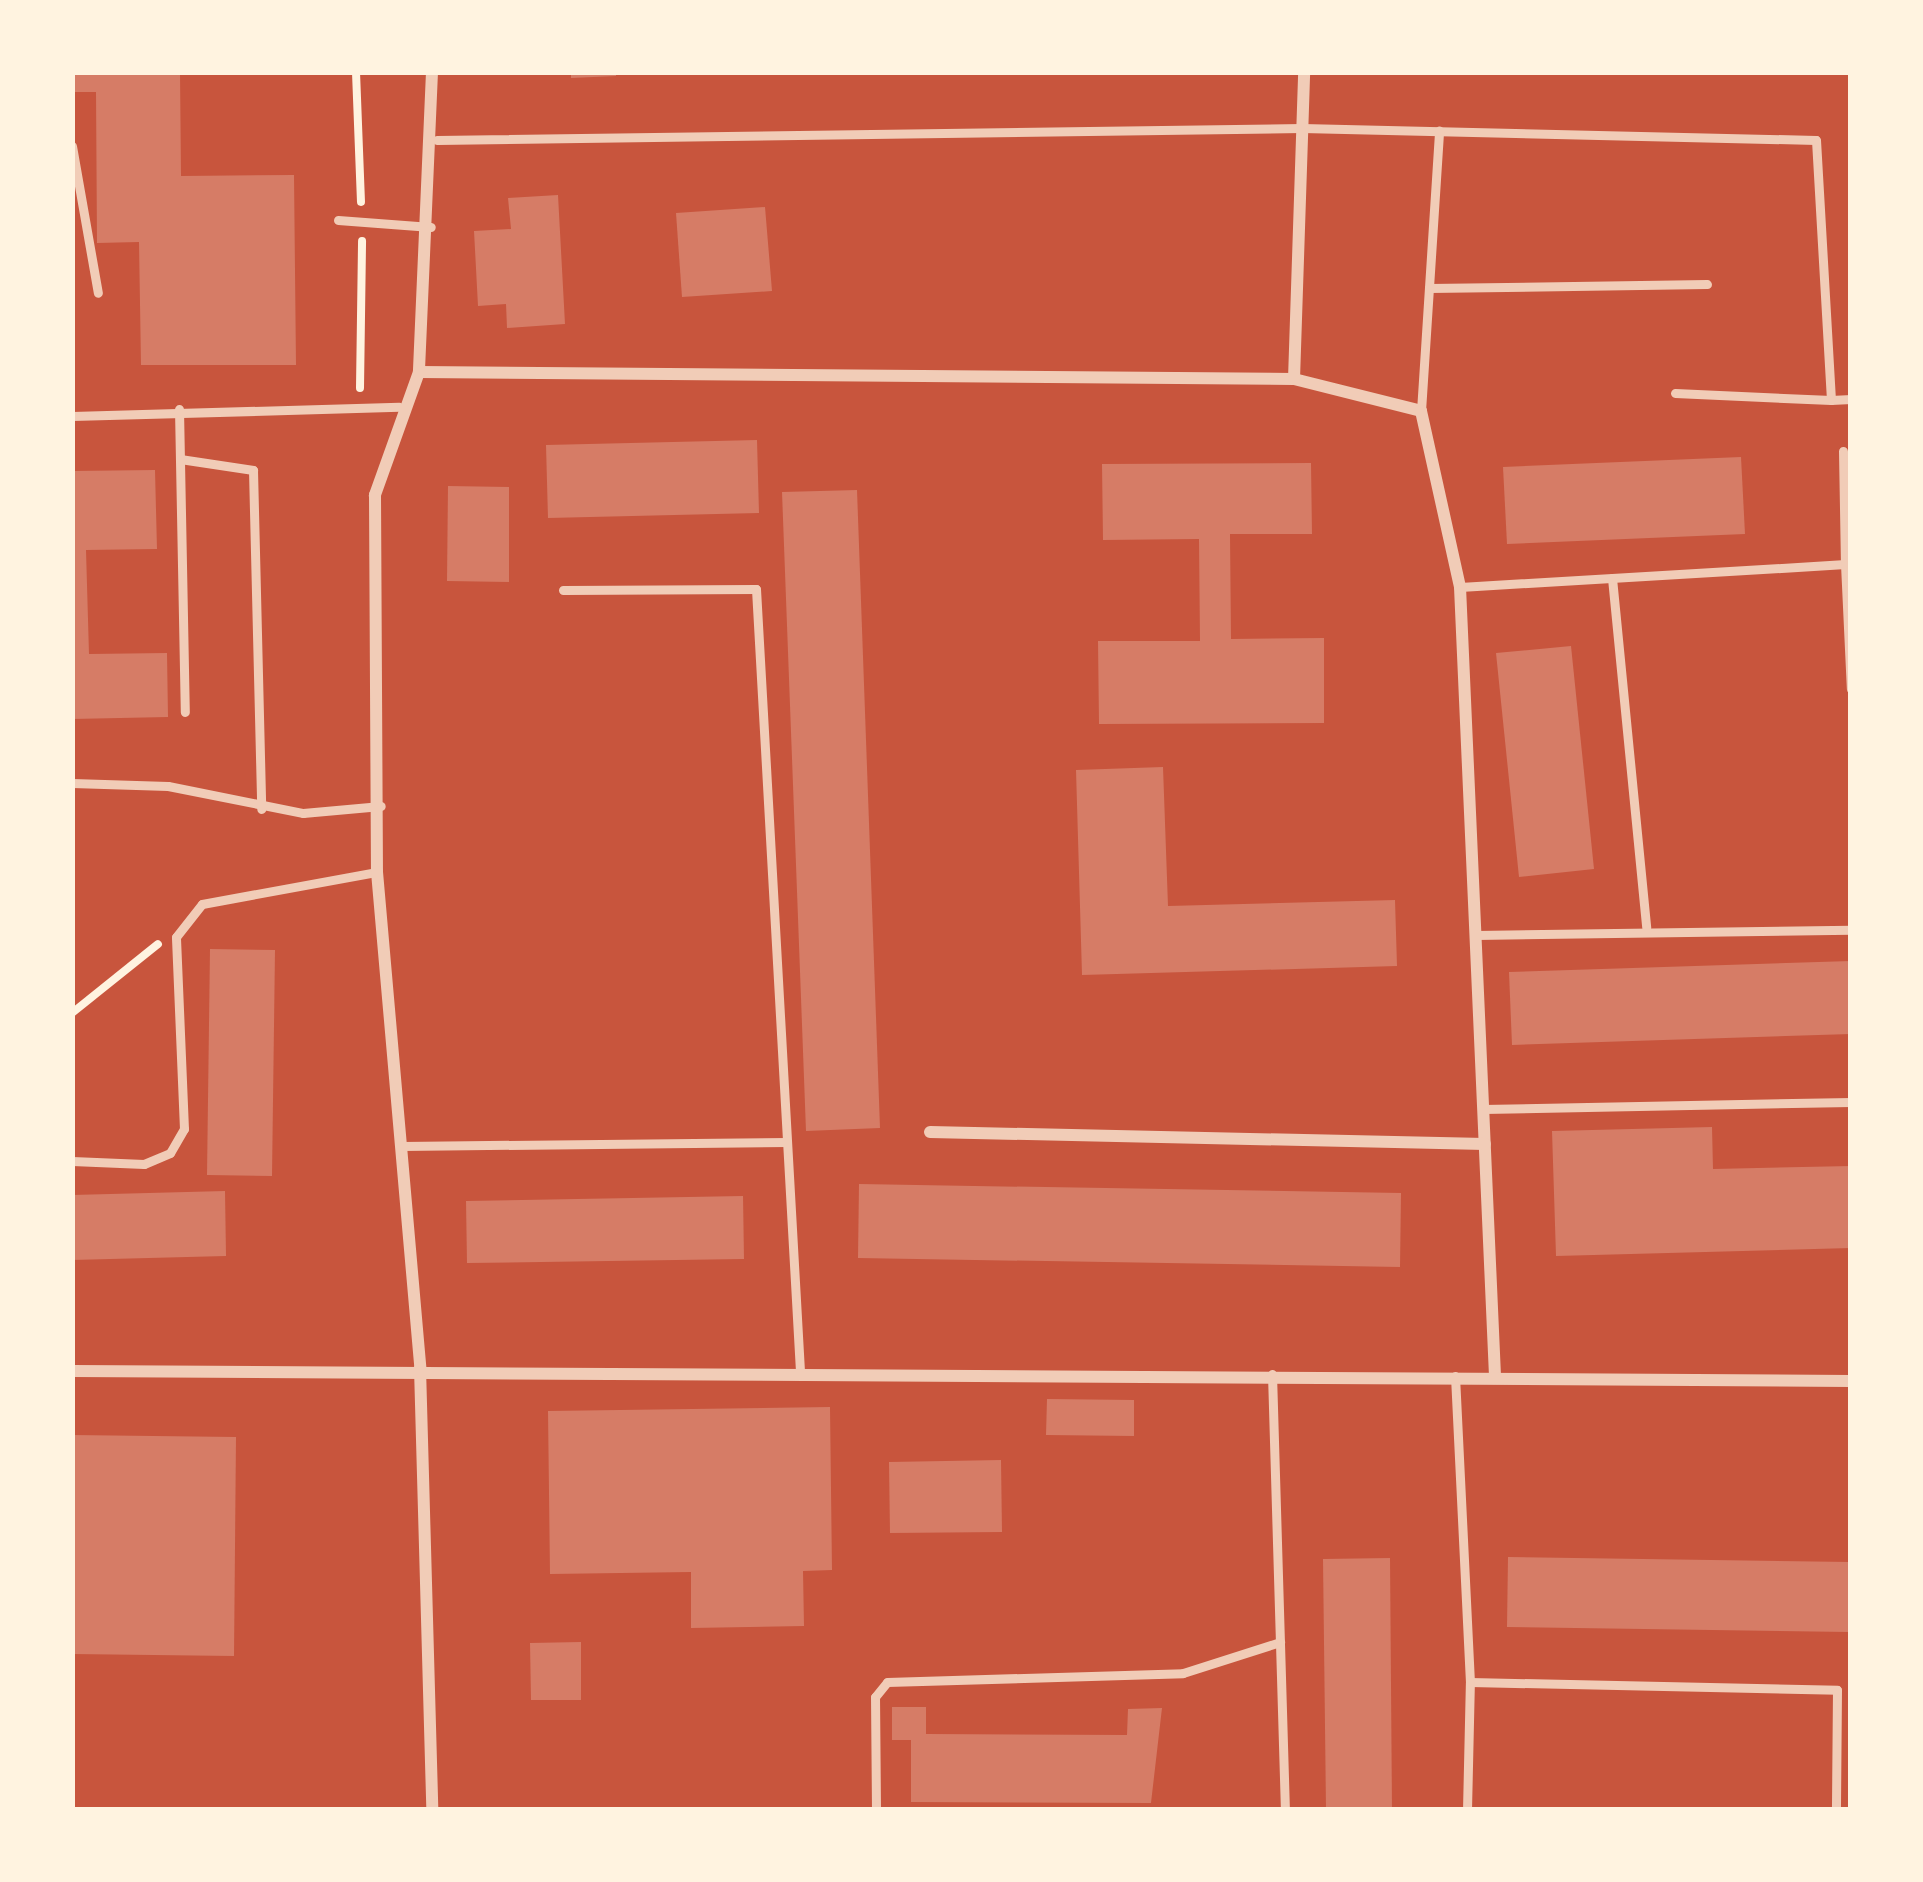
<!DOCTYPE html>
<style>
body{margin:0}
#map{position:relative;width:1923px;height:1882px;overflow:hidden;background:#c8553d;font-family:Lato,sans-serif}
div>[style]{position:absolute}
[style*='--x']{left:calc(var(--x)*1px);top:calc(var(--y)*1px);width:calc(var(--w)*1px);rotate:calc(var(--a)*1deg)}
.building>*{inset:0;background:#d67c66}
.path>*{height:8px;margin:-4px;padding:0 4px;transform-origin:4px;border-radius:4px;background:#fff3e0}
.service>*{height:9px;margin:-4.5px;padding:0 4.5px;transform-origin:4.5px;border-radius:4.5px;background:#f1ccb7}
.minor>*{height:12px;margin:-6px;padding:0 6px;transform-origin:6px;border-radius:6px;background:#f1ccb7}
span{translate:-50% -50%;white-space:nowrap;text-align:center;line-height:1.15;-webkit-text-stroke:12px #fff3e0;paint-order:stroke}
.frame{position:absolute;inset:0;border:75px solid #fff3e0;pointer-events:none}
</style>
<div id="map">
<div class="building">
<i style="clip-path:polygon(72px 72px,180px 72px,181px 176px,294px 175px,296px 365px,141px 365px,139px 242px,97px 243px,96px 92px,72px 92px)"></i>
<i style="clip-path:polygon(571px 72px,616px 72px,616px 76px,571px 78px)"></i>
<i style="clip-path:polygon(558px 195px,565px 324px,507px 328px,506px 304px,478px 306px,474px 231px,511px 229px,508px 198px)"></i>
<i style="clip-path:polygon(765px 207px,772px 291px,682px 297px,676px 213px)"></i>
<i style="clip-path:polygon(757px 440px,759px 513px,548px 518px,546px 445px)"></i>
<i style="clip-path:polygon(1741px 457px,1745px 534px,1507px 544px,1503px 467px)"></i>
<i style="clip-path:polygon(1311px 463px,1312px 534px,1230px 534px,1231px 639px,1324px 638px,1324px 723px,1099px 724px,1098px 641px,1200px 641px,1199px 539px,1103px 540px,1102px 464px)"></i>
<i style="clip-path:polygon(155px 470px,157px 549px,86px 550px,89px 654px,167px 653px,168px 717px,72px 719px,72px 471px)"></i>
<i style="clip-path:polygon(448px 486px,509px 487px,509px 582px,447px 581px)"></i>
<i style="clip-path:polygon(857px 490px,880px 1128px,806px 1131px,782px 492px)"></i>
<i style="clip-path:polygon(1571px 646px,1594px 869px,1519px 877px,1496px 653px)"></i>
<i style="clip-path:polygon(1163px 767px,1168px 906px,1395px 900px,1397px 966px,1082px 975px,1076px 770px)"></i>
<i style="clip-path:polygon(210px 949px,275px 950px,272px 1176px,207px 1175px)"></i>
<i style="clip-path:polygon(1851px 961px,1851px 1034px,1512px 1045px,1509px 972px)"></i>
<i style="clip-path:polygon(1712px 1127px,1713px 1169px,1851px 1166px,1851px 1248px,1556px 1256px,1552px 1131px)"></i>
<i style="clip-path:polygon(859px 1184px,1401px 1193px,1400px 1267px,858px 1258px)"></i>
<i style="clip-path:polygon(225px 1191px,226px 1256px,72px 1260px,72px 1195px)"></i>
<i style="clip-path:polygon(743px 1196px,744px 1259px,467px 1263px,466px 1201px)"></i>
<i style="clip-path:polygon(1047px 1399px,1134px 1400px,1134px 1436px,1046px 1435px)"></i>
<i style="clip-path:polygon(830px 1407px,832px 1570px,803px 1571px,804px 1626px,691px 1628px,691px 1572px,550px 1574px,548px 1411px)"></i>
<i style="clip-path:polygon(72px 1435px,236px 1437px,234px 1656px,72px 1654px)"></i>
<i style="clip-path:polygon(1001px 1460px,1002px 1532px,890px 1533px,889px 1462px)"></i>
<i style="clip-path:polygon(1508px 1557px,1850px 1562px,1849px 1632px,1507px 1627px)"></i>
<i style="clip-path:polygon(1390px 1558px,1392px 1810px,1326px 1810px,1323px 1559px)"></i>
<i style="clip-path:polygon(581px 1642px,581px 1700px,531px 1700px,530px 1643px)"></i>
<i style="clip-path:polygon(892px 1707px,926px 1707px,926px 1734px,1127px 1735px,1128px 1709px,1162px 1708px,1151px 1803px,911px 1802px,911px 1740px,892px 1740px)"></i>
</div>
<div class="path">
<i style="--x:356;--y:72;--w:130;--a:87.8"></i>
<i style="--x:360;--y:388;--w:147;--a:-89.2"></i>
<i style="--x:72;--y:1013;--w:110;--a:-38.7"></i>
</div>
<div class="service">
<i style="--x:437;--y:140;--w:865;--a:-0.79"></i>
<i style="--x:1302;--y:128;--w:514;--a:1.34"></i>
<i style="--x:1816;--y:140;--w:260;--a:86.7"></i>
<i style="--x:1831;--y:400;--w:20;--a:-3"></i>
<i style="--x:72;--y:146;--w:149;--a:80"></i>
<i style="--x:338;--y:220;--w:93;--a:4.3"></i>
<i style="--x:1429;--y:288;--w:278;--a:-0.8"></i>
<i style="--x:1675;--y:393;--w:156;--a:2.6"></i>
<i style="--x:179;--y:409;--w:303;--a:88.9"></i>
<i style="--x:1421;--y:411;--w:281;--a:-86.3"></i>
<i style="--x:72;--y:416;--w:327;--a:-1.6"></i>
<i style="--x:1843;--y:451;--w:113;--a:89"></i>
<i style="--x:180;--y:459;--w:74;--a:8.6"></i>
<i style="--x:253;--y:470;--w:339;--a:88.6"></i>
<i style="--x:1612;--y:578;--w:351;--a:84.4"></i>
<i style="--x:1460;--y:587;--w:386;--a:-3.4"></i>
<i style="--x:1845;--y:564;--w:125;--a:87.3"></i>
<i style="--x:563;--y:590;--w:193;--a:-0.3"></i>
<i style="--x:756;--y:589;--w:783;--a:86.78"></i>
<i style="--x:72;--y:783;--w:96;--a:1.8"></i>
<i style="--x:168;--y:786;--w:138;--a:11.3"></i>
<i style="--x:303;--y:813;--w:78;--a:-5.1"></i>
<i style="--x:1476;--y:935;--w:375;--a:-0.8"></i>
<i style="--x:1483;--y:1109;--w:368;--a:-1.1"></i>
<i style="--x:402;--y:1146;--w:385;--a:-0.6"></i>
<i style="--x:72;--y:1161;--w:72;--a:2.4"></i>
<i style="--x:144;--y:1164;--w:28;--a:-23"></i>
<i style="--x:170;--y:1153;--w:28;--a:-60"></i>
<i style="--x:184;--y:1129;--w:192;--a:-92.4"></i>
<i style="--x:176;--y:937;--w:42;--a:-51.8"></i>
<i style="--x:202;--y:904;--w:178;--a:-10.4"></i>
<i style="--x:1272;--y:1374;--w:436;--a:88.3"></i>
<i style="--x:1455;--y:1376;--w:306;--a:87.2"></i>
<i style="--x:1470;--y:1682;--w:367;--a:1.2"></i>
<i style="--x:1837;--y:1690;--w:120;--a:90.5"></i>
<i style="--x:876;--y:1810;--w:113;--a:-90.5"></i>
<i style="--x:875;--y:1697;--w:19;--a:-51"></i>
<i style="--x:887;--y:1682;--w:296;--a:-1.7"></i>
<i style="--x:1183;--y:1673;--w:102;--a:-17.7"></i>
<i style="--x:1467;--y:1810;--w:128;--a:-88.7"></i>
</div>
<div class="minor">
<i style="--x:432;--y:72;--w:300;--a:92.5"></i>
<i style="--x:419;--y:372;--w:131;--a:109.7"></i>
<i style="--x:375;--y:495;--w:377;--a:89.7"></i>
<i style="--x:377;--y:872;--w:498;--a:85"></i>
<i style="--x:420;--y:1368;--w:442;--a:88.4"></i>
<i style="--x:419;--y:372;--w:875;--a:0.46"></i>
<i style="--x:1294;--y:379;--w:131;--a:14.1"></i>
<i style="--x:1421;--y:411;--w:180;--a:77.5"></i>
<i style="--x:1460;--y:587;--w:790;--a:87.46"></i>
<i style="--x:1294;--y:379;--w:307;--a:-88.1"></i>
<i style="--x:930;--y:1132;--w:555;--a:1.24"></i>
<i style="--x:72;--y:1371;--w:1779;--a:0.32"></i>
</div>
<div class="frame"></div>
</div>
